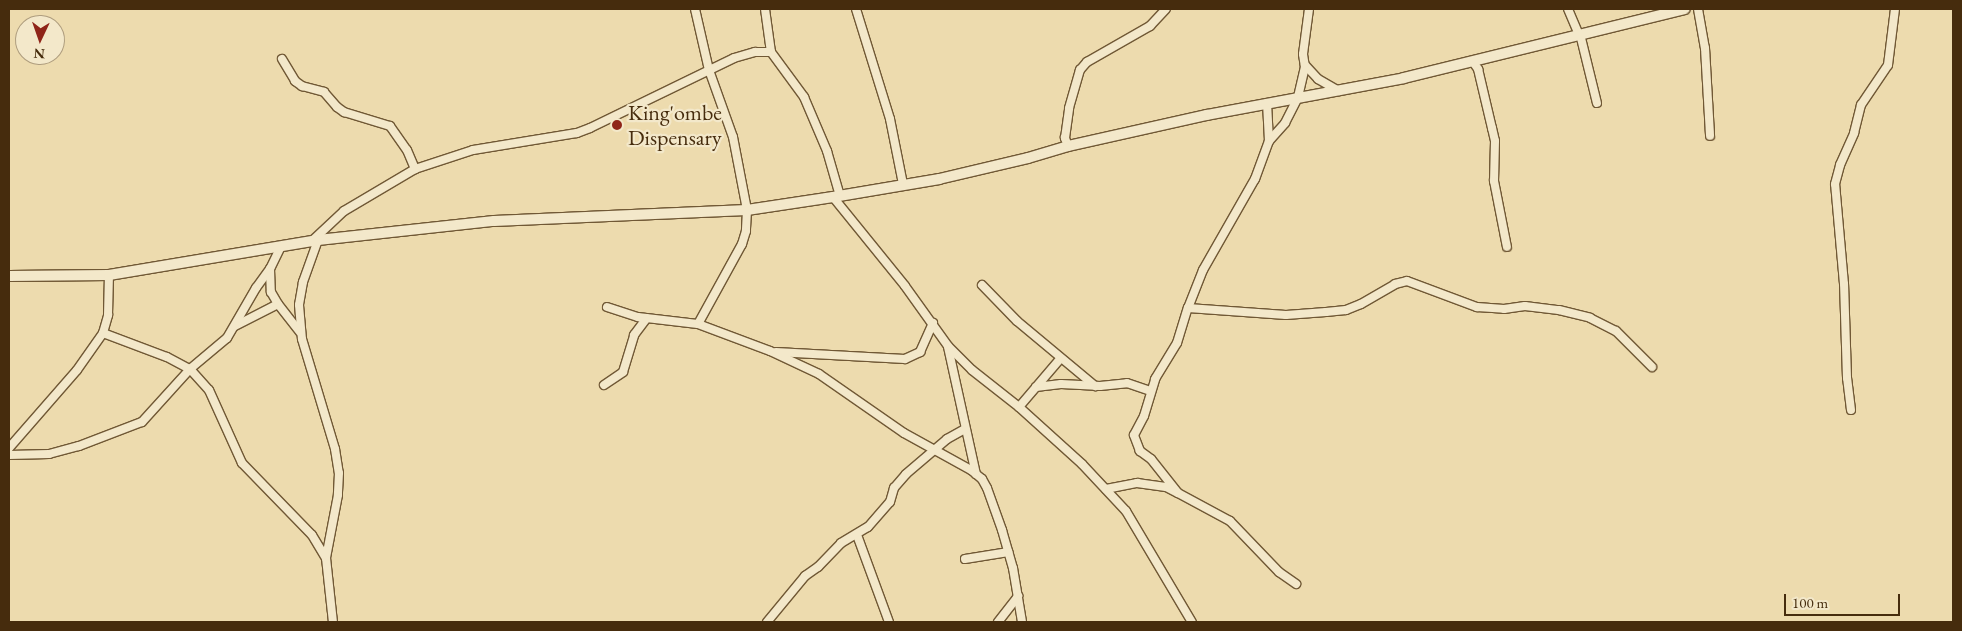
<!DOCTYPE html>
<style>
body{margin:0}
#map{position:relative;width:1962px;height:631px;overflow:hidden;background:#eddbae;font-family:"EB Garamond",serif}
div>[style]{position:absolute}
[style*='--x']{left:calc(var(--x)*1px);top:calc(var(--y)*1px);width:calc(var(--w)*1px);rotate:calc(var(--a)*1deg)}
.roads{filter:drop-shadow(1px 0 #705835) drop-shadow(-1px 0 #705835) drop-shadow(0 1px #705835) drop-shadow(0 -1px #705835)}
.minor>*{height:8px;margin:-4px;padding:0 4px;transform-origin:4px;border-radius:4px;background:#f3e8ca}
.tertiary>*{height:10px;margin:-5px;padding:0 5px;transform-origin:5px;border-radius:5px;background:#f3e8ca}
.dots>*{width:14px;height:14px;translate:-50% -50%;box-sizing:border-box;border:2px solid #f3e8ca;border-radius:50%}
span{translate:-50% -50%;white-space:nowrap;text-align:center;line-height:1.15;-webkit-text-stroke:4.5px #f3e8ca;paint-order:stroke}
.poi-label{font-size:22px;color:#462c0d}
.left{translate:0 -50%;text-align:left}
.frame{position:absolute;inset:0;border:10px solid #462c0d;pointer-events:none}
.north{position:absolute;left:15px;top:15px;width:50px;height:50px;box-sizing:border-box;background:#f3e8ca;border:1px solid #ae9d7e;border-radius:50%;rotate:183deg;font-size:14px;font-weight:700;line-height:20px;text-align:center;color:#462c0d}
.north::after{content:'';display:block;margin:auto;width:18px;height:22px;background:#8f2418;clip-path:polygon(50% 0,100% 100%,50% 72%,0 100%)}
.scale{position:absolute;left:1784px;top:594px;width:116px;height:22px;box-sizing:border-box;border:2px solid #462c0d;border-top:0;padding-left:6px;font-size:15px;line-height:18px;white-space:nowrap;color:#462c0d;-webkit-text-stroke:4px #f3e8ca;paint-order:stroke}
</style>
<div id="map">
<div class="roads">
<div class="minor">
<i style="--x:695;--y:9;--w:63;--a:77.1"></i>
<i style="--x:709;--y:70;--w:71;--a:70.3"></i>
<i style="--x:733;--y:137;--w:74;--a:79.1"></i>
<i style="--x:747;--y:210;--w:21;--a:93"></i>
<i style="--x:746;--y:231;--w:14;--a:107"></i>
<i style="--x:742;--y:244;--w:91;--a:118.8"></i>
<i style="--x:765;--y:9;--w:43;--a:82.1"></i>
<i style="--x:771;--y:52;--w:56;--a:53.7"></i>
<i style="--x:804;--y:97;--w:59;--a:66.9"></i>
<i style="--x:827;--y:151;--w:47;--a:73.9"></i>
<i style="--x:856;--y:9;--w:115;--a:72.8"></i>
<i style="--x:890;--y:119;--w:66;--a:78.7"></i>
<i style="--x:1568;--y:9;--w:28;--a:67"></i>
<i style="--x:1698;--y:9;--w:40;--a:80"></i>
<i style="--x:1705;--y:48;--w:88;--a:86.7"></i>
<i style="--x:1580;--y:34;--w:71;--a:76.2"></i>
<i style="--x:282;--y:59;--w:26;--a:59"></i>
<i style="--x:295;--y:81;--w:9;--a:36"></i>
<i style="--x:302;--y:86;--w:23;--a:15"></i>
<i style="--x:324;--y:92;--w:20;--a:49"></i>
<i style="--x:337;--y:107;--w:9;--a:36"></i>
<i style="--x:344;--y:112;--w:48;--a:16.9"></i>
<i style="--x:390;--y:126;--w:29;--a:55"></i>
<i style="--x:407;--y:150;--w:21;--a:67"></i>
<i style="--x:1473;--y:62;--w:9;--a:54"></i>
<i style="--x:1478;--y:69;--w:61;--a:76.7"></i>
<i style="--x:1492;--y:128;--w:13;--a:77"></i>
<i style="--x:1495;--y:141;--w:40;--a:91.4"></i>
<i style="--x:1494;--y:181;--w:67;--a:78.9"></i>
<i style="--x:1305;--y:65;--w:19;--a:47"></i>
<i style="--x:1318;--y:79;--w:24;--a:30"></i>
<i style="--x:1269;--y:141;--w:24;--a:-48"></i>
<i style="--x:1285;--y:123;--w:29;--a:-63"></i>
<i style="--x:1298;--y:97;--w:31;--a:-77"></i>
<i style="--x:1305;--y:67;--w:13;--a:-99"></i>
<i style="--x:1303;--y:54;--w:45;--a:-82.4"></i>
<i style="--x:1068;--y:146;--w:9;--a:-111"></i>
<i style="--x:1065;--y:138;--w:30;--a:-82"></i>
<i style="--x:1069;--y:108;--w:40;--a:-74"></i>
<i style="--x:1080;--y:70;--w:11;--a:-49"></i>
<i style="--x:1087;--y:62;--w:73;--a:-29.7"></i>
<i style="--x:1150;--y:26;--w:23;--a:-47"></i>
<i style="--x:833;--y:197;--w:114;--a:51"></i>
<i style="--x:905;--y:286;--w:74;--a:54.4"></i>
<i style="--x:948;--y:346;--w:34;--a:45"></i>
<i style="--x:972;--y:370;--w:60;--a:38.2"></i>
<i style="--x:1019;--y:407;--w:85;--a:42.1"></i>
<i style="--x:1082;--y:464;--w:64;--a:46.9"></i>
<i style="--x:1126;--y:511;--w:129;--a:59.3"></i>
<i style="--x:318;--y:240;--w:45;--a:109.7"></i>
<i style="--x:303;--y:282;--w:23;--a:100"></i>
<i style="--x:299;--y:305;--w:34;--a:85"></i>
<i style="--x:302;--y:339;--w:115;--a:73.3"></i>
<i style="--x:335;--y:449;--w:24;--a:81"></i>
<i style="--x:339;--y:473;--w:22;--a:93"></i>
<i style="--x:338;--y:495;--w:64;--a:100.8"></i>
<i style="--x:326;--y:558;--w:64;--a:83.8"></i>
<i style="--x:312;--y:241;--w:44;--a:-43.2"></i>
<i style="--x:344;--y:211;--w:82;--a:-30.6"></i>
<i style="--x:415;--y:169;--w:61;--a:-18.1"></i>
<i style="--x:473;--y:150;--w:105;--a:-9.3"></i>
<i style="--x:577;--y:133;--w:14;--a:-21"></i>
<i style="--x:590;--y:128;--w:160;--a:-25.9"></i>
<i style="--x:734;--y:58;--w:22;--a:-16"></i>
<i style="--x:755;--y:52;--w:16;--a:0"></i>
<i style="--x:270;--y:269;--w:23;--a:88"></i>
<i style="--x:271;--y:292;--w:14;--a:60"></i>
<i style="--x:278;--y:304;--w:36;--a:52"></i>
<i style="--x:982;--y:285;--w:50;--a:45.8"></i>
<i style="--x:1017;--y:321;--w:102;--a:39.8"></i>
<i style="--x:607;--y:307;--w:33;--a:18"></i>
<i style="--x:638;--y:317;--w:60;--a:6.7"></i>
<i style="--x:698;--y:324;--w:77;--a:20.6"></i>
<i style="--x:770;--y:351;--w:54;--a:25.1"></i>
<i style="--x:819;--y:374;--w:103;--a:34.8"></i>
<i style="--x:904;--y:433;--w:77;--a:28.9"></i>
<i style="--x:971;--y:470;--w:14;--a:39"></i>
<i style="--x:982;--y:479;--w:10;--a:61"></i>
<i style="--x:987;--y:488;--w:45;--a:70.3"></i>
<i style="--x:1002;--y:530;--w:40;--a:74"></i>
<i style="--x:1013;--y:568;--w:55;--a:80.5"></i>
<i style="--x:1188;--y:308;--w:98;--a:4.1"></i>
<i style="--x:1286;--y:315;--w:40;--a:-4.3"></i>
<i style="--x:1326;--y:312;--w:20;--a:-6"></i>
<i style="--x:1346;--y:310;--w:16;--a:-22"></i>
<i style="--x:1361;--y:304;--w:39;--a:-30"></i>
<i style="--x:1395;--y:284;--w:12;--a:-14"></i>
<i style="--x:1407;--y:281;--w:75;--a:20.4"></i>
<i style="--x:1477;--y:307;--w:27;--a:4"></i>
<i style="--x:1504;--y:309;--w:21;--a:-8"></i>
<i style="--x:1525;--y:306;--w:34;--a:7"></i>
<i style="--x:1559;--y:310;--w:32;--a:14"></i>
<i style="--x:1590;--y:318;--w:29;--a:27"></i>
<i style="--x:1616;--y:331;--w:51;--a:45"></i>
<i style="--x:235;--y:326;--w:48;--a:-27.1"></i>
<i style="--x:103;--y:333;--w:68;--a:20.6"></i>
<i style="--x:167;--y:357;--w:26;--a:28"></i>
<i style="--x:190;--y:369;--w:28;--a:48"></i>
<i style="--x:209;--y:390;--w:80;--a:65.7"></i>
<i style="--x:242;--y:463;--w:100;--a:45.8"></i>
<i style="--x:312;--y:535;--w:27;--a:59"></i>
<i style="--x:948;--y:347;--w:130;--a:77.6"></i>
<i style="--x:776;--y:352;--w:129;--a:3.1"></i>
<i style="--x:905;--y:359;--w:17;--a:-25"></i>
<i style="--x:920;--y:352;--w:32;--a:-66"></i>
<i style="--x:604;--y:385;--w:23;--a:-34"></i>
<i style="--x:623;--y:372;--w:39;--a:-73"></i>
<i style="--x:634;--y:335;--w:21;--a:-53"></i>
<i style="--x:1036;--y:387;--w:25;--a:-7"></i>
<i style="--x:1061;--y:384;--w:39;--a:3"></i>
<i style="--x:1100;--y:386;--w:27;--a:-6"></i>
<i style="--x:1127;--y:383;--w:24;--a:19"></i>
<i style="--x:1019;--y:407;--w:63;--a:-49.5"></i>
<i style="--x:1851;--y:410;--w:32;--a:-97"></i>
<i style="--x:1847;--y:378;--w:94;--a:-91.8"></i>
<i style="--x:1844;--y:284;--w:100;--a:-95.1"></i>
<i style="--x:1835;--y:184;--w:20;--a:-75"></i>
<i style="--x:1840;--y:165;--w:35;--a:-66"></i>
<i style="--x:1854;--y:133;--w:29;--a:-76"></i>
<i style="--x:1861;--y:105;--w:48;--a:-56"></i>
<i style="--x:1888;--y:65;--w:56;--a:-82.9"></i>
<i style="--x:9;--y:448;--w:103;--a:-48.9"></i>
<i style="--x:77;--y:370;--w:45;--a:-54.9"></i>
<i style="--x:103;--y:333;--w:19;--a:-74"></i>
<i style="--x:108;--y:315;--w:40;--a:-88.6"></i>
<i style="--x:9;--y:455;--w:40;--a:-1.4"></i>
<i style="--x:49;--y:454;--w:31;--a:-15"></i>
<i style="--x:79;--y:446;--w:67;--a:-20.9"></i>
<i style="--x:142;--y:422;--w:72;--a:-47.8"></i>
<i style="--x:190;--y:369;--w:48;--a:-40"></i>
<i style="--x:227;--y:338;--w:58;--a:-59.9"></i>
<i style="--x:256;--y:288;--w:24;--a:-54"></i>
<i style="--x:270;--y:269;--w:25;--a:-64"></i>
<i style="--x:1106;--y:489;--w:32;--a:-11"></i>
<i style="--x:1137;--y:483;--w:29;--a:8"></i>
<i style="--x:1166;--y:487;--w:13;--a:27"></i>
<i style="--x:1178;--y:493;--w:59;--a:28.3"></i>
<i style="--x:1230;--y:521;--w:71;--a:46.1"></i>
<i style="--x:1279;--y:572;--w:21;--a:35"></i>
<i style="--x:1178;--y:493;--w:43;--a:-128.5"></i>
<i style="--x:1151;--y:459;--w:14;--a:-144"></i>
<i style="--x:1140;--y:451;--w:17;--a:-111"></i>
<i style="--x:1134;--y:435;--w:21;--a:-62"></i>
<i style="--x:1144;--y:416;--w:39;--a:-73"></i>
<i style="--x:1155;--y:379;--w:42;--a:-58.6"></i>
<i style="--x:1177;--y:343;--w:37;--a:-73"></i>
<i style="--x:1188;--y:308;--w:41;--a:-68.5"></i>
<i style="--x:1203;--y:270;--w:105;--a:-60.3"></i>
<i style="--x:1255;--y:179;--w:40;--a:-69.8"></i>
<i style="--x:1269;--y:141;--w:38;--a:-93"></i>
<i style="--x:857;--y:535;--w:93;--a:69.8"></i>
<i style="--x:965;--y:559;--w:44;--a:-9.2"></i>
<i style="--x:767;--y:622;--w:60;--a:-50.4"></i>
<i style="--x:805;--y:576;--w:16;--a:-35"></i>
<i style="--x:818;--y:567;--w:33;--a:-46"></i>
<i style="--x:841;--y:543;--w:31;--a:-31"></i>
<i style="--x:868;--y:527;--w:33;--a:-49"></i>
<i style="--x:890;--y:502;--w:15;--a:-74"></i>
<i style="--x:894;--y:488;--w:18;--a:-49"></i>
<i style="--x:906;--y:474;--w:54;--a:-40.5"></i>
<i style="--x:947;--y:439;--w:21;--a:-29"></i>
<i style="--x:998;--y:622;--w:33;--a:-52"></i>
</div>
<div class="tertiary">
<i style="--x:9;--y:276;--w:100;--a:-0.6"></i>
<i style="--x:109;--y:275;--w:212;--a:-9.5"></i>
<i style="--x:318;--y:240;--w:177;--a:-6.2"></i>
<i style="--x:494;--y:221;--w:253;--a:-2.5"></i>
<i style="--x:747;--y:210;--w:87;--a:-8.6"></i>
<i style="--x:833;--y:197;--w:108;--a:-9.6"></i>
<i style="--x:939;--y:179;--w:91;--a:-13.3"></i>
<i style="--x:1028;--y:158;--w:42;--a:-16.7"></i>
<i style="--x:1068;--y:146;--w:142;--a:-12.6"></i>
<i style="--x:1207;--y:115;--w:200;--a:-10.6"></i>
<i style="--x:1404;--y:78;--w:289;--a:-13.8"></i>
</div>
</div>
<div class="dots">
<i style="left:617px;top:125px;background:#8f2418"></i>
</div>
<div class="poi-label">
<span class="left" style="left:628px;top:125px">King'ombe<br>Dispensary</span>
</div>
<div class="frame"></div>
<div class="north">N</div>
<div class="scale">100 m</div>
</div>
